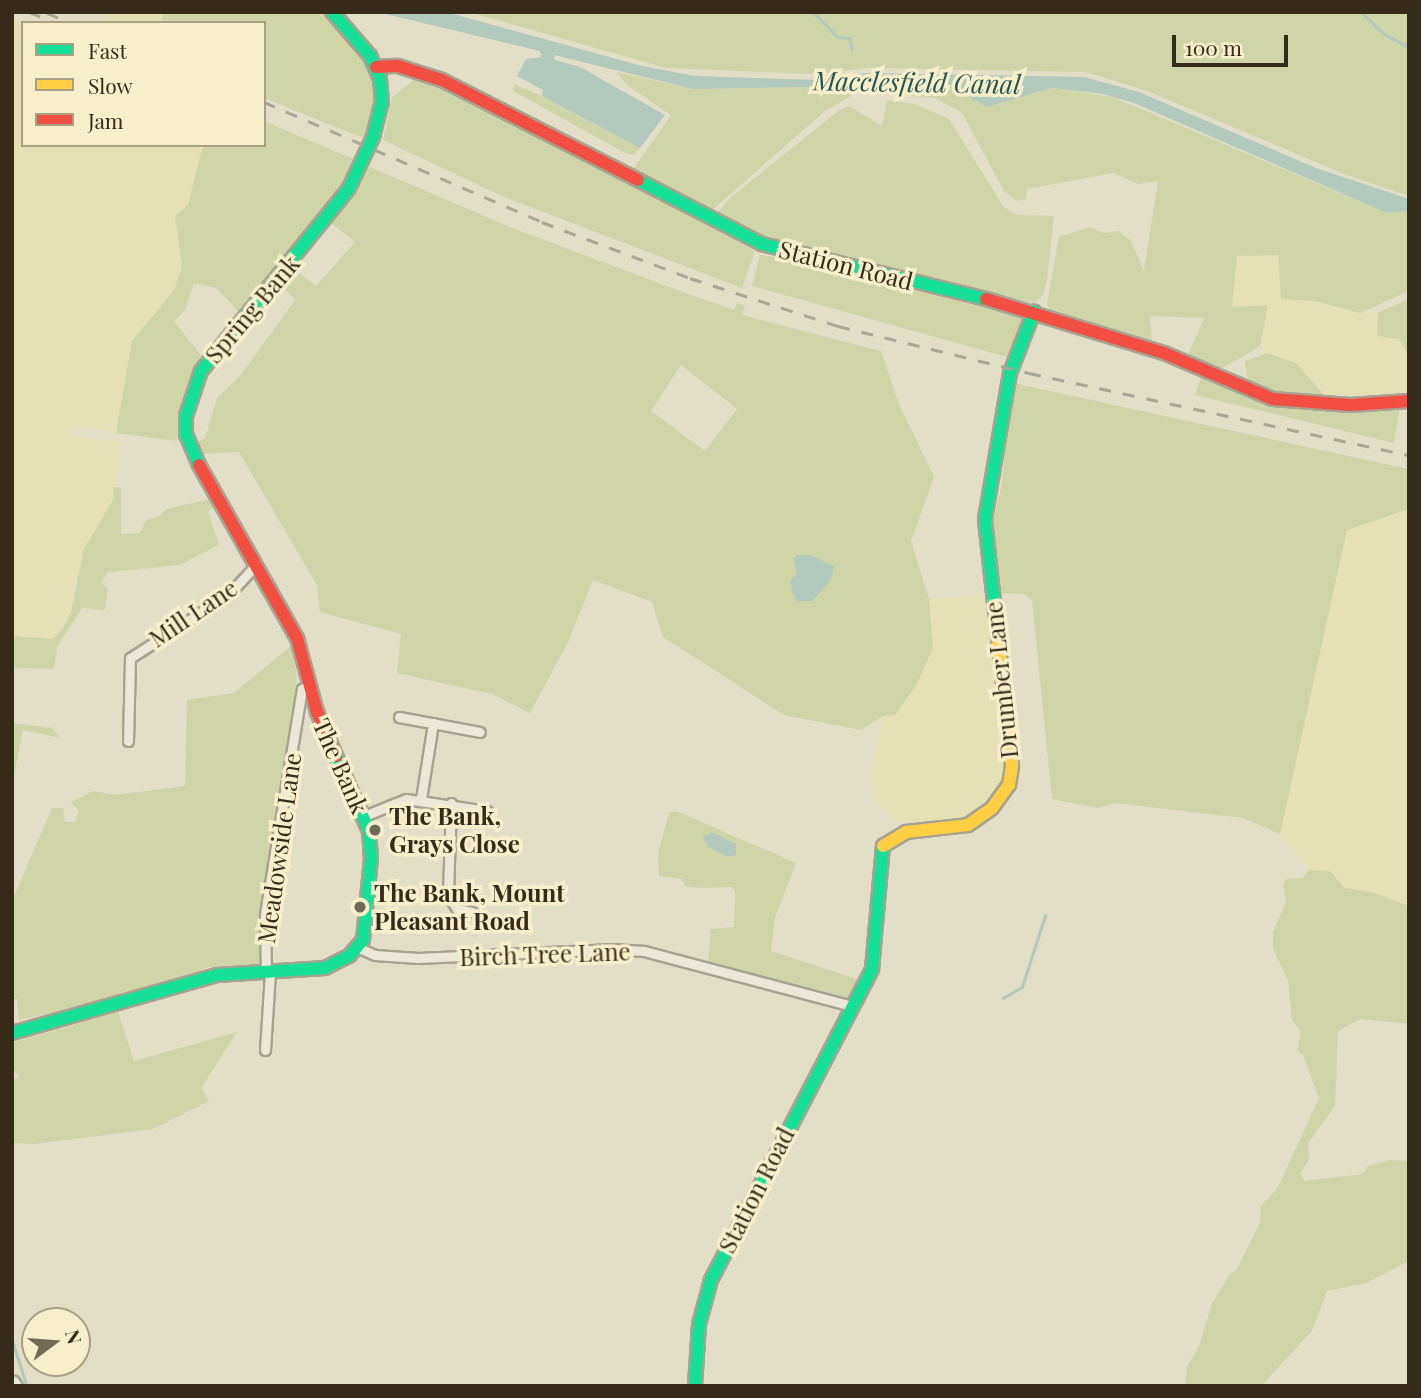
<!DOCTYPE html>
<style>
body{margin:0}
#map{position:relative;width:1421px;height:1398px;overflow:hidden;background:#e3dec7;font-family:"Playfair Display",serif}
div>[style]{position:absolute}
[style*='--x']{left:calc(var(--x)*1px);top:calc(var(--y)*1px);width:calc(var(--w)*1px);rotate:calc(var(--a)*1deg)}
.farmland>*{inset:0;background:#e5e1b5}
.green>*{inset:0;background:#d0d5a8}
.water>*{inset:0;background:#b3c9be}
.stream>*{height:2.5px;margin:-1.25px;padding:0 1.25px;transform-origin:1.25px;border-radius:1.25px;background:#b3c9be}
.roads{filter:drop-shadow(2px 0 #a8a291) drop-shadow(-2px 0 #a8a291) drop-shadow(0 2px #a8a291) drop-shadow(0 -2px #a8a291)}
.street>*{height:9px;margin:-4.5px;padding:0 4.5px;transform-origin:4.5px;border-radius:4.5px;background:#ebe7d9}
.fast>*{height:12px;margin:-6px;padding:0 6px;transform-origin:6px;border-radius:6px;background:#16e098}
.slow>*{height:12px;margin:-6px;padding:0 6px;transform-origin:6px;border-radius:6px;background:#ffcf43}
.jam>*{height:12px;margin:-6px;padding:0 6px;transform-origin:6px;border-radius:6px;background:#f24e42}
.rail>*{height:2.5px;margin-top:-1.25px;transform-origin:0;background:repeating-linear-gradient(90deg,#a9a69a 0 12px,transparent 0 24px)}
.dots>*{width:19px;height:19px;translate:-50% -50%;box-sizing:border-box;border:4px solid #f7efca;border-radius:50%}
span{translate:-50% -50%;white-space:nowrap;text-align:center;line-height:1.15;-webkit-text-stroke:7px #f7efca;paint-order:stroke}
.street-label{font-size:24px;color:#362a1a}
.poi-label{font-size:24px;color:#362a1a;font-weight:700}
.left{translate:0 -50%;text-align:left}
.water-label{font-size:26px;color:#275457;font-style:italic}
.frame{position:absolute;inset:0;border:14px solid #362a1a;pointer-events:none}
.legend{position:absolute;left:21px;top:21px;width:245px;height:126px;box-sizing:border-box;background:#f7efca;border:2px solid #aaa084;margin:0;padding:9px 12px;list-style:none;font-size:21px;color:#362a1a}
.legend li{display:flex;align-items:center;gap:14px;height:35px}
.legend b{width:35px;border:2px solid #aaa084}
.north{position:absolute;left:21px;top:1307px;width:70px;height:70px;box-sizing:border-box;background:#f7efca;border:2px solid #aaa084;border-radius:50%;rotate:74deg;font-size:19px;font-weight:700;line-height:28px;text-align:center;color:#362a1a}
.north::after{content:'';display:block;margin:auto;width:24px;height:32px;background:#736957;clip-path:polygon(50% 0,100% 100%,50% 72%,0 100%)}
.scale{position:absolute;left:1172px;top:35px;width:116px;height:32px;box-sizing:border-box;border:4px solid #362a1a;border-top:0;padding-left:9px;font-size:21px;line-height:24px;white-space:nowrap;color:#362a1a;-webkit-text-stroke:5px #f7efca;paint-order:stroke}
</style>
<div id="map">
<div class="farmland">
<i style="clip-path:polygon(109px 12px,163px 12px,161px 23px,105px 23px)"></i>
<i style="clip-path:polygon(12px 18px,27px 23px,23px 23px,23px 145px,203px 145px,204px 153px,188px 205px,175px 216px,182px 267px,174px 290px,132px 341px,116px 433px,70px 425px,70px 436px,120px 442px,114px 498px,73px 588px,71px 613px,53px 639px,12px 636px)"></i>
<i style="clip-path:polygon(1278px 255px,1281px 299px,1315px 301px,1360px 313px,1376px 309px,1377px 336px,1399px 339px,1409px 356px,1409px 396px,1324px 395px,1317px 382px,1267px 353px,1261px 355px,1267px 305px,1231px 307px,1237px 256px)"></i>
<i style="clip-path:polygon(1409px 509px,1409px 906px,1372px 892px,1345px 888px,1338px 878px,1309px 870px,1280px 834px,1347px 530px)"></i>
<i style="clip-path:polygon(979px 594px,989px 612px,1006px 745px,999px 792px,988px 806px,963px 821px,898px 822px,874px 801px,871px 773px,883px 716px,895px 715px,917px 684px,932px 627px,929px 599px)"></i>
</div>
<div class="green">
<i style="clip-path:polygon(163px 12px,326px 12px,363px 55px,376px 80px,380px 97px,368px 140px,264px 98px,264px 23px,161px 23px)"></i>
<i style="clip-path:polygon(469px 12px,1409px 12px,1409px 196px,1344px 174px,1145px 90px,1085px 72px,869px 68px,813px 74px,666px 68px)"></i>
<i style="clip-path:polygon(616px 72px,693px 89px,935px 85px,954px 89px,987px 107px,1052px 88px,1113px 97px,1387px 213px,1409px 211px,1409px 291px,1360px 313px,1315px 301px,1281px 299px,1278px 255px,1237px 256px,1232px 307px,1268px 305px,1260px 346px,1216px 372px,1186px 359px,1204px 318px,1150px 316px,1152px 345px,1050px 311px,1047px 304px,1059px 237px,1090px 227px,1104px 233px,1119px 231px,1131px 241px,1144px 271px,1158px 181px,1138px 184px,1113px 173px,1027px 189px,1026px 199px,1017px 201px,1004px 191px,962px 113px,935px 98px,858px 92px,825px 111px,710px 212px,630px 174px,671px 115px,627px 85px)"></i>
<i style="clip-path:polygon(415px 79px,455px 92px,755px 251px,742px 288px,504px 197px,383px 140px,392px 97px)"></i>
<i style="clip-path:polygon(514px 84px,542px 96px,640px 148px,634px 155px,625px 153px,513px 91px)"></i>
<i style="clip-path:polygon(887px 100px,915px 104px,949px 119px,1003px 206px,1016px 215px,1054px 216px,1047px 280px,1043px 295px,1034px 303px,965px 291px,763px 239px,715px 216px,730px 198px,838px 111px,849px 106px,882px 126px)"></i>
<i style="clip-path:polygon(264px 121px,358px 161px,350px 181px,241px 314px,216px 288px,194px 283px,185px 310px,174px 321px,204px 359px,189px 384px,177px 441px,116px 433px,132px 341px,174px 290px,182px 267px,175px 216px,188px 205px,203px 145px,264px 145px)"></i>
<i style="clip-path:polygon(evenodd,370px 167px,510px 227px,677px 290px,734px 310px,737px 303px,745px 306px,742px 315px,881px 351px,898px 402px,934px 477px,911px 541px,929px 599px,933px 648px,917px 684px,895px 715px,883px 716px,861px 730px,784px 715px,663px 637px,652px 602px,593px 580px,568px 642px,530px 713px,492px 694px,397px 673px,401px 634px,320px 612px,317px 585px,239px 452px,199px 454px,193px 444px,205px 438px,217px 398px,240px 376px,295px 300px,279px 282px,292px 268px,316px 286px,355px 242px,330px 222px,370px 167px,681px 365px,737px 409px,705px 451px,651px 411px,681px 365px)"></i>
<i style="clip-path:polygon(760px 255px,781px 258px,1027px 318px,1007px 357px,752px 286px)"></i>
<i style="clip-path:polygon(1409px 299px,1409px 356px,1399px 339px,1377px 336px,1378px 313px)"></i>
<i style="clip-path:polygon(1267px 353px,1296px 363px,1324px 395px,1316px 399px,1249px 387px,1245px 361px)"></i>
<i style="clip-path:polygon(1201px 377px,1255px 400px,1351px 411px,1400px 408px,1394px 443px,1195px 395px)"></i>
<i style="clip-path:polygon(1012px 383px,1409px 469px,1409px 509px,1347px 530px,1280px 834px,1243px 818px,1115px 803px,1098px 808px,1052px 799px,1032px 600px,1024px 594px,995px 593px,992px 527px,1002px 483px)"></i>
<i style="clip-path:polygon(113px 487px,121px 488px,121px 534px,140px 533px,146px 520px,160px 516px,166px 509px,211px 499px,216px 506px,208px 512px,219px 545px,180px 565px,108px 572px,101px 582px,108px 589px,105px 610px,82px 608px,57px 647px,54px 669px,12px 668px,12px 636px,53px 639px,63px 628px,71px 612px,84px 549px,114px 498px)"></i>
<i style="clip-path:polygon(291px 646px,297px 677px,259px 967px,210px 967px,133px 995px,19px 1020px,17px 999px,12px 999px,12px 901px,52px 808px,63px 808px,65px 822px,75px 822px,79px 811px,71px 802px,93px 791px,115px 795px,185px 786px,187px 700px,234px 693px)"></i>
<i style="clip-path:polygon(12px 723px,52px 728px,60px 738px,23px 730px,12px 785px)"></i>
<i style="clip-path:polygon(676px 811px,796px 863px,775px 918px,771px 951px,859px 980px,848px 998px,716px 968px,708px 961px,711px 929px,734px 927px,735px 892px,732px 887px,699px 888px,685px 886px,682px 879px,659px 876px,658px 853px,669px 813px)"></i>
<i style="clip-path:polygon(1309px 870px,1330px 871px,1345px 888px,1372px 892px,1409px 906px,1409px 1024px,1361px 1019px,1338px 1031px,1335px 1106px,1308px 1143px,1309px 1160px,1300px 1173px,1304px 1181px,1363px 1174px,1368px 1166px,1390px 1160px,1409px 1161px,1409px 1261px,1366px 1283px,1327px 1291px,1312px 1331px,1261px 1386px,1185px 1386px,1187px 1367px,1199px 1346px,1212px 1303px,1230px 1274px,1237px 1269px,1260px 1223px,1261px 1206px,1278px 1187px,1319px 1098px,1303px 1055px,1297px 1051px,1301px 1031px,1292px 1020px,1288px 981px,1273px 948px,1273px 932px,1286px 902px,1283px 885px,1286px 879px,1303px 878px)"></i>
<i style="clip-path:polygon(118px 1012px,134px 1061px,237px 1032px,201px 1088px,209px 1101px,153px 1129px,34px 1144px,12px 1143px,12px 1081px,20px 1076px,12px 1069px,12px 1043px)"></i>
</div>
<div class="water">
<i style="clip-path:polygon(377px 12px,446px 12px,642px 66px,695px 76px,817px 80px,866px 73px,1084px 77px,1139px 92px,1316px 168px,1409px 199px,1409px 211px,1387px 213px,1134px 103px,1103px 94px,1052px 88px,987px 107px,954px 89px,935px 85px,693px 89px,554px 55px,555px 60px,580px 67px,665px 115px,640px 148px,542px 96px,543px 90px,517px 76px,526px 59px,541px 57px,540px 51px)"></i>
<i style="clip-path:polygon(797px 555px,810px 555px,834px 566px,831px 580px,812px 601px,797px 601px,792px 592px,790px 581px,797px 573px,793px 558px)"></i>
<i style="clip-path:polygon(712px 832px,736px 844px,736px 855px,728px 857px,708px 847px,703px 837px)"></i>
</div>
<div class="stream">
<i style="--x:813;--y:12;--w:35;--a:45"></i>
<i style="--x:838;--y:37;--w:12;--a:5"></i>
<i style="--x:850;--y:38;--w:11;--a:80"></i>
<i style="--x:1361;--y:12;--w:34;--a:43"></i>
<i style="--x:1386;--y:35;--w:26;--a:28"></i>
<i style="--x:1003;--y:998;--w:22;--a:-30"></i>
<i style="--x:1022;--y:987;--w:75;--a:-72.1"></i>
<i style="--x:12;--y:1339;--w:49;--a:72.3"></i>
</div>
<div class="roads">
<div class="street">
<i style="--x:399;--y:717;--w:82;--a:10.5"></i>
<i style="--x:128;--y:741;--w:83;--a:-88.6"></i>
<i style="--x:130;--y:658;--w:117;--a:-32.7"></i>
<i style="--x:228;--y:595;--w:38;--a:-47"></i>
<i style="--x:421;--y:799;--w:77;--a:-81"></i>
<i style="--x:451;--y:803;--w:92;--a:91.9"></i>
<i style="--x:448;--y:895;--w:17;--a:57"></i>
<i style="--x:457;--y:909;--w:15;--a:11"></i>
<i style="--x:364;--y:816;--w:45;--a:-22"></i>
<i style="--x:406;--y:799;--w:82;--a:8.4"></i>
<i style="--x:359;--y:948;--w:17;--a:24"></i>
<i style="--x:375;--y:955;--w:43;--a:4"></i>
<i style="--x:418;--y:958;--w:196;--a:-2.6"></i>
<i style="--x:614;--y:949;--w:30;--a:4"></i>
<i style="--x:644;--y:951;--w:215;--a:14.8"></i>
<i style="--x:266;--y:973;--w:59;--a:-91"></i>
<i style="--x:265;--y:914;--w:228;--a:-80.7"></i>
<i style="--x:302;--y:689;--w:7;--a:-34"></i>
<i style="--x:265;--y:1050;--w:77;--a:-86.3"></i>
<i style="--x:14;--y:1381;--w:6;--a:59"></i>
</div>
<div class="fast">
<i style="--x:638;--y:180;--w:140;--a:27.3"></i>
<i style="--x:762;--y:244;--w:231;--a:13.8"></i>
<i style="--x:199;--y:465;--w:33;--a:-113"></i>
<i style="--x:186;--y:435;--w:19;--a:-90"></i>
<i style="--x:186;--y:416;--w:47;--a:-71.6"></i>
<i style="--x:201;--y:371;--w:235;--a:-51"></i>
<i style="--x:349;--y:188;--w:56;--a:-64.8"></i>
<i style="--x:373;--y:137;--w:36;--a:-76"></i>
<i style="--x:382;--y:102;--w:23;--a:-95"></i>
<i style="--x:380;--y:79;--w:25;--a:-113"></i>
<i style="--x:370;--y:56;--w:58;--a:-130.8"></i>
<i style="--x:996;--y:621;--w:103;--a:-96.2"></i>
<i style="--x:985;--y:519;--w:148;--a:-80.3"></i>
<i style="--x:1010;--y:373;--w:66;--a:-68.8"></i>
<i style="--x:12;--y:1033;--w:213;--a:-15.8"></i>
<i style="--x:217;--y:975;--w:108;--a:-3.7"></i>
<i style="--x:325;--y:968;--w:27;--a:-27"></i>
<i style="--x:349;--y:956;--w:21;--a:-49"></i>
<i style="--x:363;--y:940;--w:81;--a:-84.4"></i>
<i style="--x:371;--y:859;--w:28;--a:-94"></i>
<i style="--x:369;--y:831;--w:82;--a:-113.7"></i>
<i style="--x:695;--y:1386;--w:62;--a:-86.3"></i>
<i style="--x:699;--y:1324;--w:46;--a:-74.7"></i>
<i style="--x:711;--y:1280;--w:350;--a:-62.6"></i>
<i style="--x:872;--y:969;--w:123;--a:-84.9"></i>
</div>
<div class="slow">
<i style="--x:883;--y:846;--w:27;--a:-31"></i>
<i style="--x:906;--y:832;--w:62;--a:-6.4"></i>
<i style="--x:968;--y:825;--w:29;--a:-35"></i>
<i style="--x:992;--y:808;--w:29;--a:-54"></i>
<i style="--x:1009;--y:785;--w:20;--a:-81"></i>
<i style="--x:1012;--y:765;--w:145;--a:-96.3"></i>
</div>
<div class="jam">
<i style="--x:376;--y:67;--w:22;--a:-3"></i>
<i style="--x:398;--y:66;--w:46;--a:17.7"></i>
<i style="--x:442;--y:80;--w:220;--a:27"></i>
<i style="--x:986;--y:299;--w:186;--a:16.9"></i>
<i style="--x:1164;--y:353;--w:118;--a:22.9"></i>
<i style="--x:1273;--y:399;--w:77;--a:4.5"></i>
<i style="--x:1350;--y:405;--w:59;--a:-3.9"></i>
<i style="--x:199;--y:465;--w:199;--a:60.5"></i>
<i style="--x:297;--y:638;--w:77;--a:74.9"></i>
<i style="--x:317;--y:712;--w:48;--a:66.6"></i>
</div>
</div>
<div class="rail">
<i style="--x:29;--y:12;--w:29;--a:22"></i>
<i style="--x:47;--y:13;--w:27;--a:22"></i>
<i style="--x:264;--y:102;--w:303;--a:23.3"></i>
<i style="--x:542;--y:222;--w:158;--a:20.7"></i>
<i style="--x:690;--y:278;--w:156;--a:18"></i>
<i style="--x:838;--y:326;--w:197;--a:13.8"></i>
<i style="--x:1029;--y:373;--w:389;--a:12.2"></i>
</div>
<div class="dots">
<i style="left:375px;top:830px;background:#736957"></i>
<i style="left:360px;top:907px;background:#736957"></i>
</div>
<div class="street-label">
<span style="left:846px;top:265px;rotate:14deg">Station Road</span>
<span style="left:252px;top:309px;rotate:-50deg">Spring Bank</span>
<span style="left:193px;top:613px;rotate:-34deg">Mill Lane</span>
<span style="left:1001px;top:680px;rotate:-96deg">Drumber Lane</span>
<span style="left:341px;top:766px;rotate:66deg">The Bank</span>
<span style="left:279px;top:848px;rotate:-82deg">Meadowside Lane</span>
<span style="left:545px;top:954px;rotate:-2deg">Birch Tree Lane</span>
<span style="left:756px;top:1190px;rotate:-63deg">Station Road</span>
</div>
<div class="poi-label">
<span class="left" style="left:389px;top:830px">The Bank,<br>Grays Close</span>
<span class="left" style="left:374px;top:907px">The Bank, Mount<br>Pleasant Road</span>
</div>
<div class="water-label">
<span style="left:917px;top:82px;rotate:1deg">Macclesfield Canal</span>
</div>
<div class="frame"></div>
<ul class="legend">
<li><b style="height:9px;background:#16e098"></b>Fast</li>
<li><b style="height:9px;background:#ffcf43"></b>Slow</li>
<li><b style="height:9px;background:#f24e42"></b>Jam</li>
</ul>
<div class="north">N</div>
<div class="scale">100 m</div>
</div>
